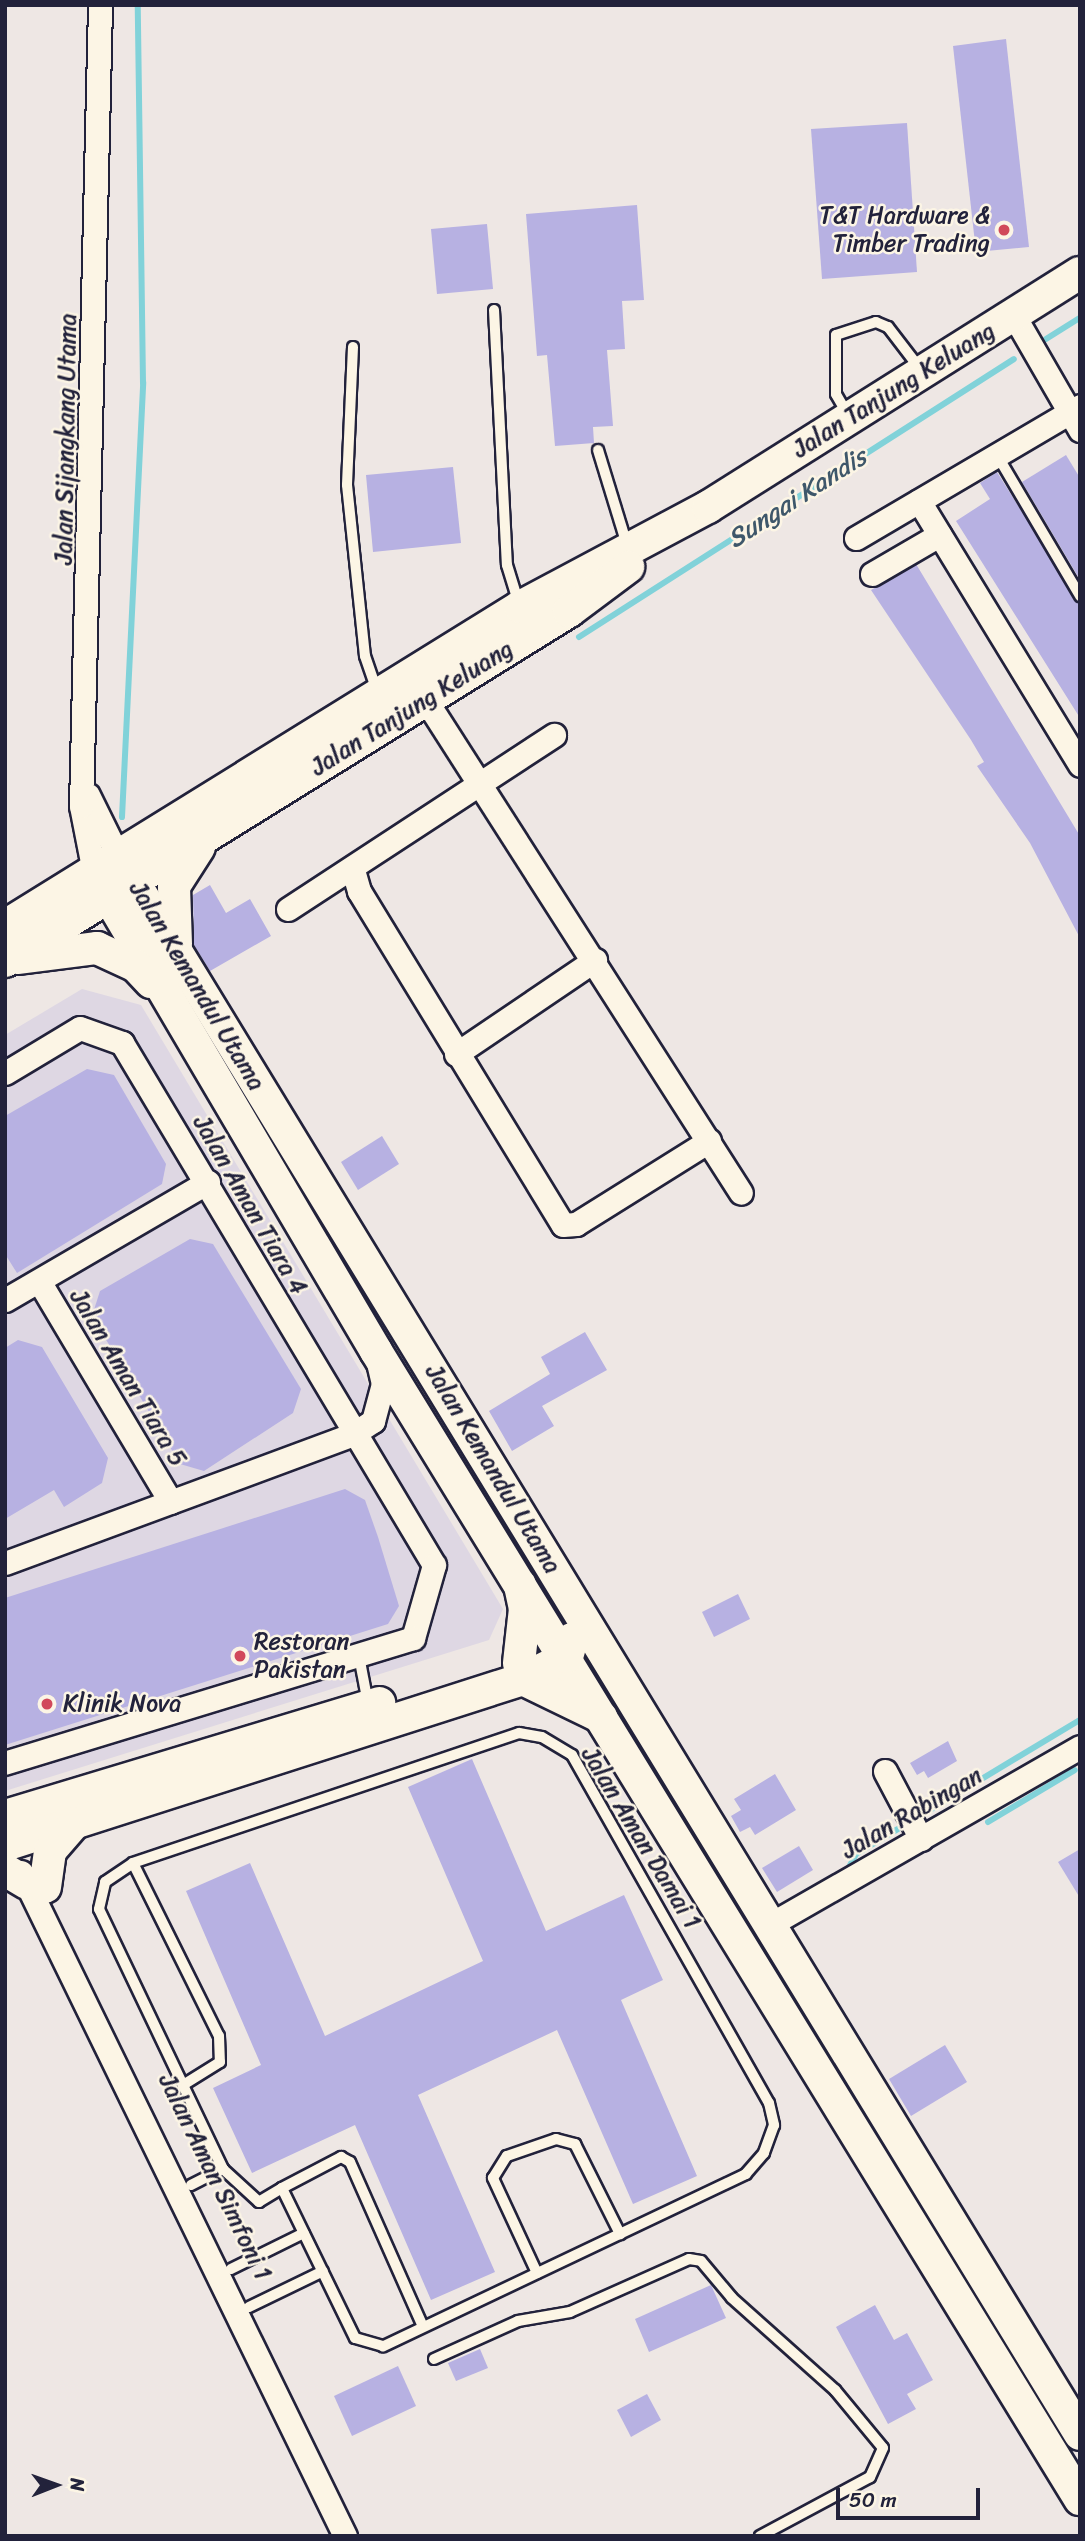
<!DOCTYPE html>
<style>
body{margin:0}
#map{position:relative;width:1085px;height:2541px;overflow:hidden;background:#eee7e4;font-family:Sriracha,sans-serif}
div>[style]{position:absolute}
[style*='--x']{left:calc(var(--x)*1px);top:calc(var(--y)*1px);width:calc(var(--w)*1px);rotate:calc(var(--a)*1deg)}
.built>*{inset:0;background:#ded7e3}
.stream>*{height:6px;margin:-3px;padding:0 3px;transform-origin:3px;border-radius:3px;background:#81d2d9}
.building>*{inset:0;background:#b7b1e2}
.roads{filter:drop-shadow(2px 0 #22223b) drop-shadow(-2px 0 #22223b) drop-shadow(0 2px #22223b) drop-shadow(0 -2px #22223b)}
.lane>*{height:10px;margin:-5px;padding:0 5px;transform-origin:5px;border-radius:5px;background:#fcf5e5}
.street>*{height:23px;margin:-11.5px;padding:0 11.5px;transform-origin:11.5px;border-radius:11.5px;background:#fcf5e5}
.secondary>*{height:32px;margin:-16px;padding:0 16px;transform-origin:16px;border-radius:16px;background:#fcf5e5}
.dots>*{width:19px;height:19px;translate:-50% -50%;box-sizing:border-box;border:4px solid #fcf5e5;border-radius:50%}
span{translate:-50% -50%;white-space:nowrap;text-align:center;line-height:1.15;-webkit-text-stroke:5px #fcf5e5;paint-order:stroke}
.poi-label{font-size:24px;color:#22223b}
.right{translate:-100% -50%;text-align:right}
.left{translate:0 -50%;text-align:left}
.street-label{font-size:24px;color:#22223b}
.water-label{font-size:26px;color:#3e576a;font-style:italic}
.frame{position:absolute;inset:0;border:7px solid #22223b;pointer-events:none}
.north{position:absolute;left:21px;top:2450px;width:70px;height:70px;-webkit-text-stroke:5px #fcf5e5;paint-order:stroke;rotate:89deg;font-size:19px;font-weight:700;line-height:28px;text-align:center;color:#22223b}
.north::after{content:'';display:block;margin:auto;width:24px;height:32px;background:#22223b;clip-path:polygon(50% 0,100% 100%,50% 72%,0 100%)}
.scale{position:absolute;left:836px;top:2488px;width:144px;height:32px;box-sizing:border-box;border:4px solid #22223b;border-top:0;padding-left:9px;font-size:21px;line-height:24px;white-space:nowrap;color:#22223b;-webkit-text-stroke:5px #fcf5e5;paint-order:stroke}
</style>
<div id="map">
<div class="built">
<i style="clip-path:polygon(82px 989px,141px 1005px,503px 1609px,489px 1640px,5px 1791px,5px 1035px)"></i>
</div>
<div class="stream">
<i style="--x:1046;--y:339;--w:40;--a:-32"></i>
<i style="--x:579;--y:637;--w:516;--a:-32.58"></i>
<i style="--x:122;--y:817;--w:435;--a:-87.2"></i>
<i style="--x:143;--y:383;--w:378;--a:-90.8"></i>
<i style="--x:925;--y:1813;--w:181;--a:-31"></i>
<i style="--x:988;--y:1822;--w:101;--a:-30.9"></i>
<i style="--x:847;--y:1871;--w:19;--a:-62"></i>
<i style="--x:856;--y:1854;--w:49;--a:-30.8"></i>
</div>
<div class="building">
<i style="clip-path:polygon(1006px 39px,1029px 247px,976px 252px,953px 46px)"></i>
<i style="clip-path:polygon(907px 123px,917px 272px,822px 279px,811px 129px)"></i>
<i style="clip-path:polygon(637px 205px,644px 300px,622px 301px,625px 349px,607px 350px,613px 426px,593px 427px,594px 443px,555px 446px,547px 355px,537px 356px,526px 214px)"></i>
<i style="clip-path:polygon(487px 224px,493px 289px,437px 294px,431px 229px)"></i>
<i style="clip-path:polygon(1066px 455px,1080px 478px,1080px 580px,1022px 482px)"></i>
<i style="clip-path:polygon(453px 467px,461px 543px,373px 552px,366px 475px)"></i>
<i style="clip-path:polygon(997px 472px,1080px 604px,1080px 718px,956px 521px,990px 499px,980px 483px)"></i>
<i style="clip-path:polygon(916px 564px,1080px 836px,1080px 938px,1030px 843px,977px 766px,984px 762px,971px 740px,871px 590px)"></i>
<i style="clip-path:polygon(210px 885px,226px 913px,250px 899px,271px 936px,210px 971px,194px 945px,193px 895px)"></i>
<i style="clip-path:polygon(87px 1069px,114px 1075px,166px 1164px,162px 1184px,17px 1273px,5px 1254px,5px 1116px)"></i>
<i style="clip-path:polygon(382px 1136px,399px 1164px,358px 1190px,341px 1162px)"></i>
<i style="clip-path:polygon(190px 1239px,213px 1244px,301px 1389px,293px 1413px,204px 1471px,180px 1464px,92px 1316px,100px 1291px)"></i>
<i style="clip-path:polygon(585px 1332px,607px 1370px,542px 1406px,554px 1426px,512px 1451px,489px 1411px,550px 1374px,541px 1357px)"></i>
<i style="clip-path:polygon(18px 1340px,42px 1347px,108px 1458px,102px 1483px,64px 1507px,54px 1490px,5px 1519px,5px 1348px)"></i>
<i style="clip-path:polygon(345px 1489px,365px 1500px,378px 1537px,399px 1606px,388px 1624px,5px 1745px,5px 1598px)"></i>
<i style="clip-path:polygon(738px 1594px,750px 1619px,714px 1637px,702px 1612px)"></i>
<i style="clip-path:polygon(948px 1741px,957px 1761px,928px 1778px,924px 1771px,917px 1775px,910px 1763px)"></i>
<i style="clip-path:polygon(472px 1759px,546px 1931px,624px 1895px,663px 1980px,621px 2000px,697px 2176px,633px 2204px,557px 2030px,418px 2095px,495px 2272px,431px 2300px,355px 2125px,252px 2173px,213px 2088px,261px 2065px,186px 1891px,250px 1863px,325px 2036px,483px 1961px,408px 1787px)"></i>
<i style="clip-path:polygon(775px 1774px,796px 1810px,755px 1835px,750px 1827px,740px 1832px,731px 1816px,741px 1810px,734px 1799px)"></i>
<i style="clip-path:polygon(799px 1846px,813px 1870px,777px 1892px,762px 1868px)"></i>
<i style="clip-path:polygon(1080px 1849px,1080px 1898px,1058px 1862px)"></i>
<i style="clip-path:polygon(945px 2045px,967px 2082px,911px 2116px,889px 2079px)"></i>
<i style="clip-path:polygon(711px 2285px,726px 2318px,649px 2352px,635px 2319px)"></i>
<i style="clip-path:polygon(875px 2305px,894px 2340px,907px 2333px,933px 2380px,907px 2394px,916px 2409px,888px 2424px,836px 2327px)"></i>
<i style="clip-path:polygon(480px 2349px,488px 2368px,456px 2381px,448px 2363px)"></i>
<i style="clip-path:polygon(398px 2366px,416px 2406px,352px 2436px,334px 2396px)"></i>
<i style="clip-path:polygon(647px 2394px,661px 2420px,631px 2437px,617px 2410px)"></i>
</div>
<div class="roads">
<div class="lane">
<i style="--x:494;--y:310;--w:255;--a:87.1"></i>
<i style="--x:507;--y:565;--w:41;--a:72.9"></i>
<i style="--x:353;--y:347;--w:138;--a:92.5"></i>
<i style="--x:347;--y:485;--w:172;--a:84"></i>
<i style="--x:365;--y:656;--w:36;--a:71"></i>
<i style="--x:848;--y:415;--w:24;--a:-120"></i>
<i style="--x:836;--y:394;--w:59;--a:-90"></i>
<i style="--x:836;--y:335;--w:42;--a:-18"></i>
<i style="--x:876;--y:322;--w:13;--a:23"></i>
<i style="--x:888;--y:327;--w:54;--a:52.5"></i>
<i style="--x:598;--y:450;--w:102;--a:73"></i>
<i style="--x:997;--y:455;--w:164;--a:59.5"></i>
<i style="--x:359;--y:1656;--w:48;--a:79.2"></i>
<i style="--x:519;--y:1733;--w:23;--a:10"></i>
<i style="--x:542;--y:1737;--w:35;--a:31"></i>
<i style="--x:572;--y:1755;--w:400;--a:60.5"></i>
<i style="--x:769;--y:2103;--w:23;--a:77"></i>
<i style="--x:774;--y:2125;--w:30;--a:110"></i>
<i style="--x:764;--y:2153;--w:28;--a:131"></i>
<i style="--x:746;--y:2174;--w:402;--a:154.6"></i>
<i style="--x:383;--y:2346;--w:29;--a:-164"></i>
<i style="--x:355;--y:2338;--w:167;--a:-116"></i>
<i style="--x:282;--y:2188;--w:27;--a:149"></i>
<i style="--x:259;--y:2202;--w:49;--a:-137.5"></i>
<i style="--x:223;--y:2169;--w:288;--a:-115.5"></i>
<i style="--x:99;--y:1909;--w:28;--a:-77"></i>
<i style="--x:105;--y:1882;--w:34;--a:-34"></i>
<i style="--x:133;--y:1863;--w:407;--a:-18.6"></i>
<i style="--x:133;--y:1863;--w:193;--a:63.6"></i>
<i style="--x:219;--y:2036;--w:26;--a:88"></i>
<i style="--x:220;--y:2062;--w:44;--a:148.1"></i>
<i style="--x:191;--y:2185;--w:36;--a:-27"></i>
<i style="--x:282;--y:2188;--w:67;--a:-27.7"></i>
<i style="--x:341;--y:2157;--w:10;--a:29"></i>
<i style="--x:350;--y:2162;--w:180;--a:66.1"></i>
<i style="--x:231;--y:2269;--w:81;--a:-26.3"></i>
<i style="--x:537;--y:2273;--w:105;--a:-114.9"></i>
<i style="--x:493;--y:2178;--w:26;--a:-58"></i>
<i style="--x:507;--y:2156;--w:52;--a:-19.1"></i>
<i style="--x:556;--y:2139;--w:20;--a:15"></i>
<i style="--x:575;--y:2144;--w:101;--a:63.4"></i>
<i style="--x:249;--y:2307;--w:82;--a:-25.9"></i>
<i style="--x:434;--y:2359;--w:92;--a:-24.3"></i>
<i style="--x:518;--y:2321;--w:53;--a:-9.8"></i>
<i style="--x:570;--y:2312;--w:130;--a:-24"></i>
<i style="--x:689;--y:2259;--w:12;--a:9"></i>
<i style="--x:701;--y:2261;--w:48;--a:50"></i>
<i style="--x:732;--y:2298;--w:138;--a:41.8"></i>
<i style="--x:835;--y:2390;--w:75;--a:50.4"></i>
<i style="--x:883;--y:2448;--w:32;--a:114"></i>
<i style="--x:870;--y:2477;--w:125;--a:151.8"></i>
</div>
<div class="street">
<i style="--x:1013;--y:314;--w:134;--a:60"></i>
<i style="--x:919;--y:501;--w:309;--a:58.6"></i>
<i style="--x:856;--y:538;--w:260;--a:-30.5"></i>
<i style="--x:872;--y:574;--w:78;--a:-30.2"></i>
<i style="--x:425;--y:699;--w:586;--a:57.39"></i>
<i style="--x:88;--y:795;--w:68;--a:63.8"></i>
<i style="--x:353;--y:870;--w:22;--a:74"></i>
<i style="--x:359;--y:891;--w:391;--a:58.6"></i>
<i style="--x:563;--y:1225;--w:13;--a:-4"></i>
<i style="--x:576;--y:1224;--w:157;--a:-32"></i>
<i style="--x:94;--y:872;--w:67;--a:-101.1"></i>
<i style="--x:81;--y:806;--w:801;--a:-88.64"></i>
<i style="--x:288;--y:909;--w:318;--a:-33.2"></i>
<i style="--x:456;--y:1054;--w:168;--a:-34.1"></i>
<i style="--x:5;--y:1073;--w:87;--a:-31"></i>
<i style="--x:80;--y:1028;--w:45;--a:19.7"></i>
<i style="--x:122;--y:1043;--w:608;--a:59.13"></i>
<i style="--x:434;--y:1565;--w:76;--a:106"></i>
<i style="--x:413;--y:1638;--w:427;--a:163"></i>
<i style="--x:39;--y:1281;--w:257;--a:59.2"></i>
<i style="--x:5;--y:1300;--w:235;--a:-30.2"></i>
<i style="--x:5;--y:1563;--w:371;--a:-20.3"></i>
<i style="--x:353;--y:1434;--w:24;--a:-33"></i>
<i style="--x:373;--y:1421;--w:38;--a:-75"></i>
<i style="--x:383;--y:1384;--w:23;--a:-103"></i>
<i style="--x:885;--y:1771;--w:77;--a:62.1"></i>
<i style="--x:21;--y:1872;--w:739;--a:63.99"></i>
<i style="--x:771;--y:1924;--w:356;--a:-29.8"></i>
</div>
<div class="secondary">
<i style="--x:118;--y:856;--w:1848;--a:58.63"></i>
<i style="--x:94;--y:872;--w:556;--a:59.51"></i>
<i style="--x:376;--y:1351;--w:1347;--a:58.48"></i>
<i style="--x:5;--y:926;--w:606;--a:-31.77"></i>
<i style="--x:520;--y:607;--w:213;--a:-28"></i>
<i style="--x:708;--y:507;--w:439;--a:-32.2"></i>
<i style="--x:176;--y:944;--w:58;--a:-92"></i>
<i style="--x:174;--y:886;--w:46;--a:-57.3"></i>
<i style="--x:19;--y:958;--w:79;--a:-7.3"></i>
<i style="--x:97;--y:948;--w:43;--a:24.8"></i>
<i style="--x:136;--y:966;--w:22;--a:47"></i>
<i style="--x:5;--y:961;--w:664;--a:-31.82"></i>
<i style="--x:569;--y:611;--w:74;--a:-36.7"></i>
<i style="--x:519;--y:1663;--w:54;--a:-83.7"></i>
<i style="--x:525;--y:1609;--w:25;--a:-102"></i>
<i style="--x:523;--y:1679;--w:87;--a:26"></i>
<i style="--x:5;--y:1816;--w:391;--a:-16.8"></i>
<i style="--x:5;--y:1845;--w:544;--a:-17.77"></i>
<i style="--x:523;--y:1679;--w:49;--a:-26.6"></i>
<i style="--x:567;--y:1657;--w:19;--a:-74"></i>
<i style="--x:5;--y:1870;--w:26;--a:31"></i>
<i style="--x:45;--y:1887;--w:36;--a:-82"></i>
<i style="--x:50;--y:1851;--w:37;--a:-49"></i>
</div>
</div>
<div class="dots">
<i style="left:1004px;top:230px;background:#d1495b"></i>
<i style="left:240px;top:1656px;background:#d1495b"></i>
<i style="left:47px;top:1704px;background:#d1495b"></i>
</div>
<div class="poi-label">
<span class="right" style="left:990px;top:230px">T&amp;T Hardware &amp;<br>Timber Trading</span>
<span class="left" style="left:254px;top:1656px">Restoran<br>Pakistan</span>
<span class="left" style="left:63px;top:1704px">Klinik Nova</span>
</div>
<div class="street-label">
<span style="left:894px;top:390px;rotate:-32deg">Jalan Tanjung Keluang</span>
<span style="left:66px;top:439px;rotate:-89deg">Jalan Sijangkang Utama</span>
<span style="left:412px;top:708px;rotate:-32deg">Jalan Tanjung Keluang</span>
<span style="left:197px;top:986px;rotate:59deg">Jalan Kemandul Utama</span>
<span style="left:250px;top:1205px;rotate:60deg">Jalan Aman Tiara 4</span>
<span style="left:128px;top:1378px;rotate:59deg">Jalan Aman Tiara 5</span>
<span style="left:493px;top:1469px;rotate:59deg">Jalan Kemandul Utama</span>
<span style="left:912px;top:1813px;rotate:-30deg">Jalan Rabingan</span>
<span style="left:641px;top:1838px;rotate:59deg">Jalan Aman Damai 1</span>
<span style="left:215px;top:2177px;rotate:64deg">Jalan Aman Simfoni 1</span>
</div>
<div class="water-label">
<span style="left:797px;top:498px;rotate:-33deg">Sungai Kandis</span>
</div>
<div class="frame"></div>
<div class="north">N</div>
<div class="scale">50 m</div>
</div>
